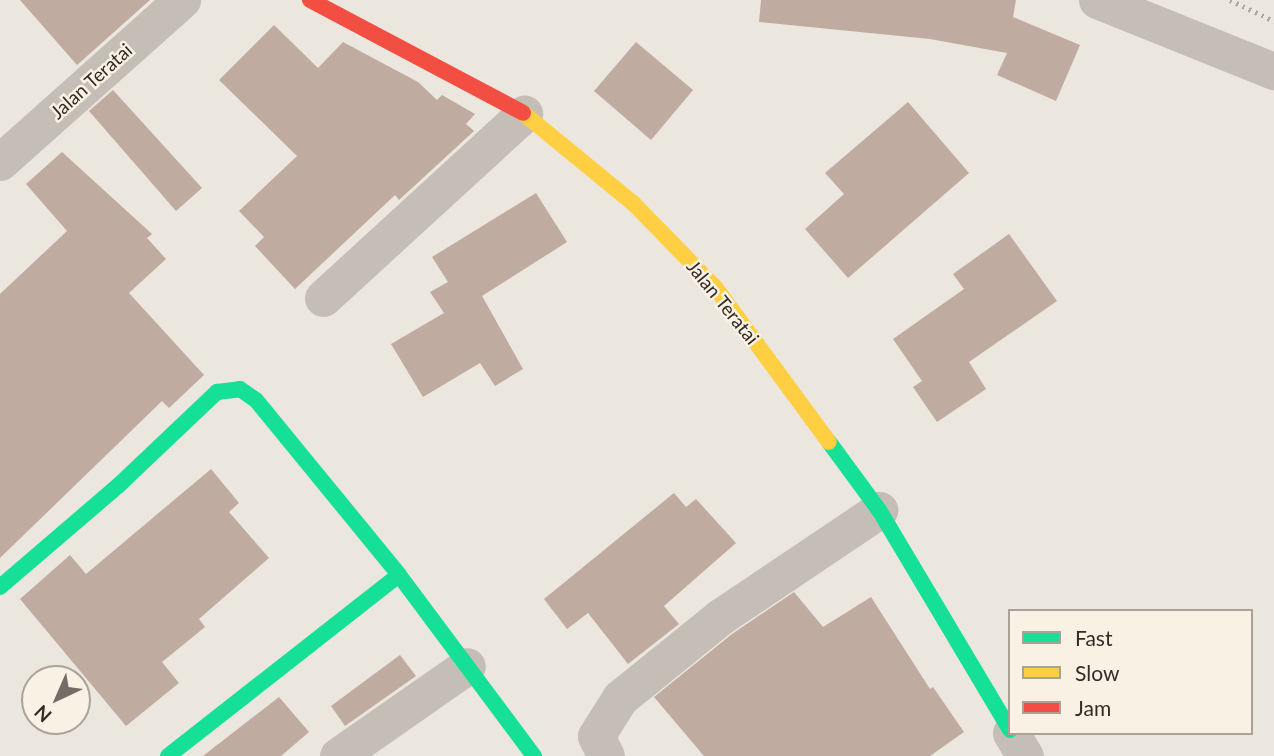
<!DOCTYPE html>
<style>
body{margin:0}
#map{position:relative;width:1274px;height:756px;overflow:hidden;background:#ebe6de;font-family:Lato,sans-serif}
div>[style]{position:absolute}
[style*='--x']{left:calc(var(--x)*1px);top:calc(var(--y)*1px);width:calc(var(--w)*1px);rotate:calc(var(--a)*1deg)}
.building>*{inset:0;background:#bfab9f}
.street>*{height:37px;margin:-18.5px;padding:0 18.5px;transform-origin:18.5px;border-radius:18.5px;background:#c4beb7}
.fast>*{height:16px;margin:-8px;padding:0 8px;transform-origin:8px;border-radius:8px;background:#16e098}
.slow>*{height:16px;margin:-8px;padding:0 8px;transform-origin:8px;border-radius:8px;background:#ffcf43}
.jam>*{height:16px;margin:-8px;padding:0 8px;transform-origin:8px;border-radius:8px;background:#f24e42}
.rail>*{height:5px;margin-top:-2.5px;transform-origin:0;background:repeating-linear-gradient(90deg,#aba7a2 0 2px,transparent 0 7px)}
span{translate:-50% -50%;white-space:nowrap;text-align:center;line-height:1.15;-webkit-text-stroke:5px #f9f1e4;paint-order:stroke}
.street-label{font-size:19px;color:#342b26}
.legend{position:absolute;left:1008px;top:609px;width:245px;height:126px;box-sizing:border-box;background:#f9f1e4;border:2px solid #aaa298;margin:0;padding:9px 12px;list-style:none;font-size:21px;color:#342b26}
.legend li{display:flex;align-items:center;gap:14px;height:35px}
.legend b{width:35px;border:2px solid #aaa298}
.north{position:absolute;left:21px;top:665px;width:70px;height:70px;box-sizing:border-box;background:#f9f1e4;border:2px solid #aaa298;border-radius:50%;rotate:224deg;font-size:19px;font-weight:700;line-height:28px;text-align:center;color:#342b26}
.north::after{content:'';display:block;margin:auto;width:24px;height:32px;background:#746c66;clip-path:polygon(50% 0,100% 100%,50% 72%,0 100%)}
</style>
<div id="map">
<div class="building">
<i style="clip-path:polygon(20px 0,150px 0,77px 65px)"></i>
<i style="clip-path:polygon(761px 0,1016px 0,1013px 17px,1080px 45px,1056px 101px,997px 75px,1007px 53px,930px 39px,759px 22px)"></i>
<i style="clip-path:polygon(274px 25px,318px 68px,343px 42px,418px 82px,437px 100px,442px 95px,475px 114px,466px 124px,474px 131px,399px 200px,395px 195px,295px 289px,255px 246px,264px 237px,239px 211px,297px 156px,219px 80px)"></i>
<i style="clip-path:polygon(636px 42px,693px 90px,651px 140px,594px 91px)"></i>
<i style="clip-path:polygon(113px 90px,202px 188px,176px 211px,89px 111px)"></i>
<i style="clip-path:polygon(908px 102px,969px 173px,848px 278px,805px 229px,844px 194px,825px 173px)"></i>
<i style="clip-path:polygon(62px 152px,152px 234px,147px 238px,166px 259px,129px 293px,204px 375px,169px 408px,162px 401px,0 558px,0 294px,67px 231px,26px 184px)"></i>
<i style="clip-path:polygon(536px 193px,567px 242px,482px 296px,523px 369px,495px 386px,480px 363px,423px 397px,391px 344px,444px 313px,430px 292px,448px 282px,432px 257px)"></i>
<i style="clip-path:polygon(1009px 234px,1057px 301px,969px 362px,986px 389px,937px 422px,913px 387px,922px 381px,893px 339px,964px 289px,953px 274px)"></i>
<i style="clip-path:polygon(211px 469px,239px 503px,229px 512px,269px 558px,199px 619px,205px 627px,162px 662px,179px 683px,126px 726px,20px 599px,70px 555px,86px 574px)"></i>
<i style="clip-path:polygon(674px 493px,686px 507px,696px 499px,736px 543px,664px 606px,679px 624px,628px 664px,588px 613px,567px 629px,544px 599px)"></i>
<i style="clip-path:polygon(794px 592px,823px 627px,871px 597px,930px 689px,933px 687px,964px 732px,930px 756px,704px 756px,654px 697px,732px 634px)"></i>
<i style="clip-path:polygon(400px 655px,416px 676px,345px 726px,331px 706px)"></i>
<i style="clip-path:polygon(279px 697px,309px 732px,281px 756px,203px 756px)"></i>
</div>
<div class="street">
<i style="--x:1097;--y:0;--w:191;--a:21.9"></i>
<i style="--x:0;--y:162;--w:244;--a:-41.7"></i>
<i style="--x:323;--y:298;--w:273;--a:-42.5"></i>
<i style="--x:1011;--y:733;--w:27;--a:59"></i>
<i style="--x:338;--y:756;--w:157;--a:-34.9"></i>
<i style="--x:606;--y:756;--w:22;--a:-117"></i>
<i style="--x:596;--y:736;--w:45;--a:-57.7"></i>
<i style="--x:620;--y:698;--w:129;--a:-39"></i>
<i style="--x:720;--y:617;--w:192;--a:-33.9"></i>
</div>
<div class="fast">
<i style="--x:829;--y:442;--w:84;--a:53.7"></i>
<i style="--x:879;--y:510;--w:256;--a:59.2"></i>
<i style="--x:0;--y:587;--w:158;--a:-40.6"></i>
<i style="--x:120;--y:484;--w:134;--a:-43.5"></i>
<i style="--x:217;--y:392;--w:23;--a:-7"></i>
<i style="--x:240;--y:389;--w:19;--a:35"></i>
<i style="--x:256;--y:400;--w:226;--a:50.7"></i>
<i style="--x:399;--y:575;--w:226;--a:53.3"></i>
<i style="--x:168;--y:756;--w:293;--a:-38.1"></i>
</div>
<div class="slow">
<i style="--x:523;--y:113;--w:142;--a:39.3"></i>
<i style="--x:633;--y:203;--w:117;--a:45.7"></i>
<i style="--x:715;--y:287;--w:192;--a:53.7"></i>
</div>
<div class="jam">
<i style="--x:310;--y:0;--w:241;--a:27.9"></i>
</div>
<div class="rail">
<i style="--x:1230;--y:0;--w:49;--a:25.5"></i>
</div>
<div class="street-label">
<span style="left:91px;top:81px;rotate:-42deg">Jalan Teratai</span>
<span style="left:723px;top:302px;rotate:51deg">Jalan Teratai</span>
</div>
<ul class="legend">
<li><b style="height:9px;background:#16e098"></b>Fast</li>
<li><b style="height:9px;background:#ffcf43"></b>Slow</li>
<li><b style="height:9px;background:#f24e42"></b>Jam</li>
</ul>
<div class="north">N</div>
</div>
